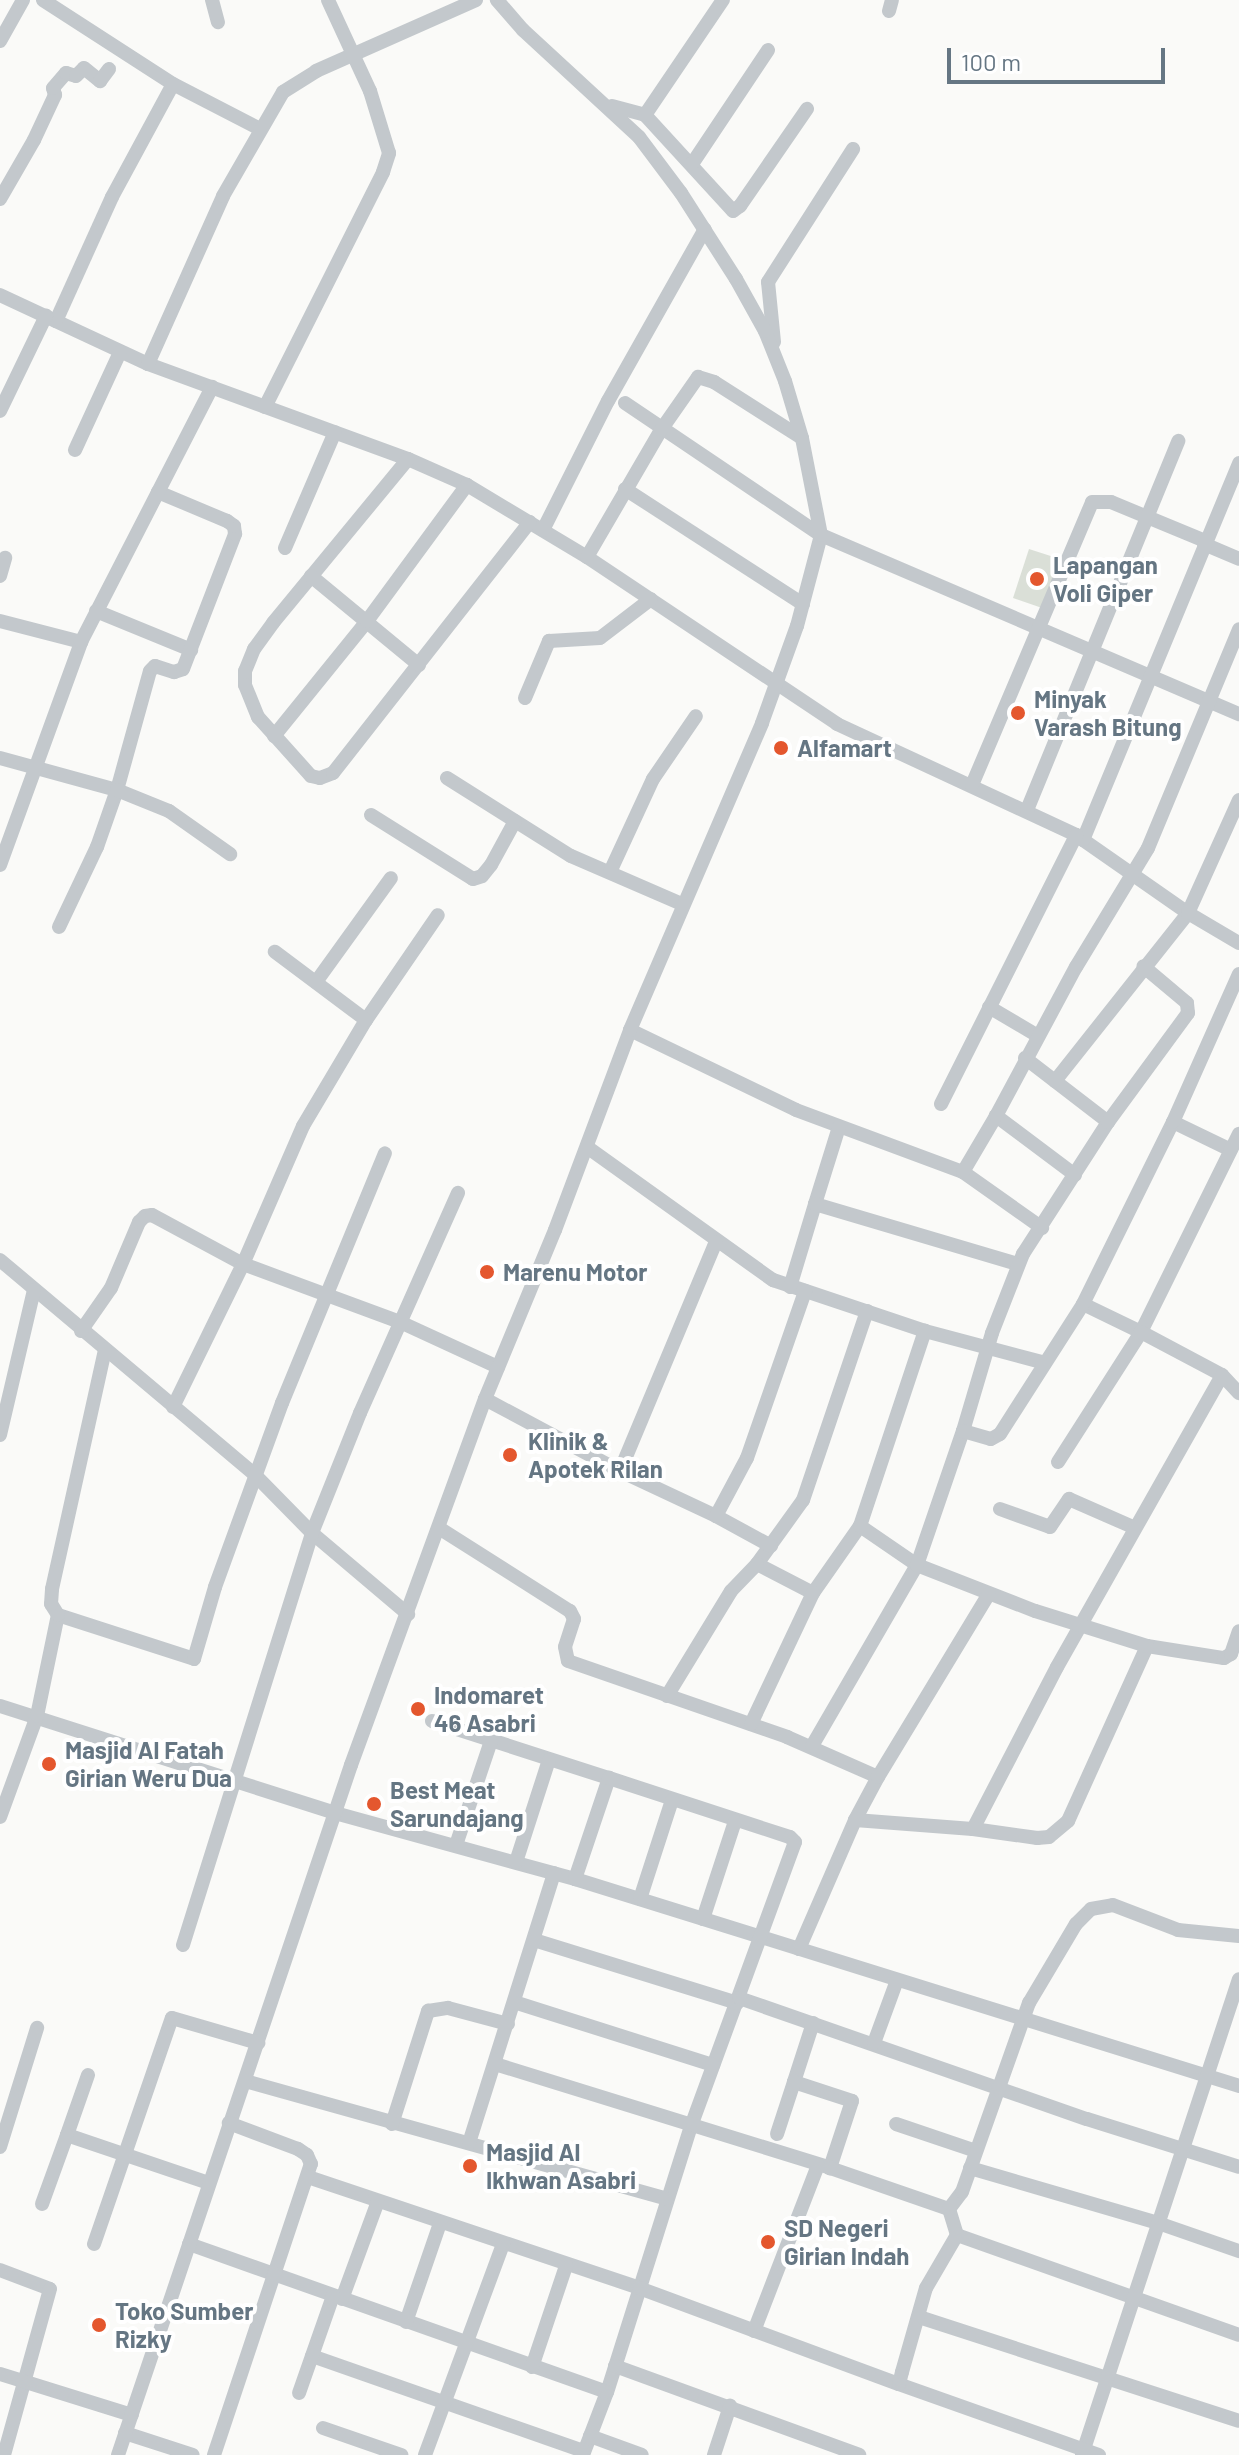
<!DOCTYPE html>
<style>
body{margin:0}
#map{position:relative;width:1239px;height:2455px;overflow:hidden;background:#fafaf8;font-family:Barlow,sans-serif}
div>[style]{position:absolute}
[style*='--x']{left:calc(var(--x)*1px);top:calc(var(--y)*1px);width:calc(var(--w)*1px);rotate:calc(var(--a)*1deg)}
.green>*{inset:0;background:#dadfd7}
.minor>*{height:14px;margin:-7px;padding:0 7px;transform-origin:7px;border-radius:7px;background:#c3c8cc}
.dots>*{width:22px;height:22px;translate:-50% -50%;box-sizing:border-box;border:4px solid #fff;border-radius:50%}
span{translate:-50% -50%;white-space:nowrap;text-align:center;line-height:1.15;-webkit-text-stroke:8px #fff;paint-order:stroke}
.poi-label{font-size:24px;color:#657683;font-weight:700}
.left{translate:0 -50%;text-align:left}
.scale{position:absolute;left:947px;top:48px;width:218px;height:36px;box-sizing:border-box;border:4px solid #657683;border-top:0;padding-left:10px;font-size:24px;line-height:28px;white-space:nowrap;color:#657683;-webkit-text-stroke:6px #fff;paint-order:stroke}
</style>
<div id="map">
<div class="green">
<i style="clip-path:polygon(1029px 549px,1063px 560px,1045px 609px,1013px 598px)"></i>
</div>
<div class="minor">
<i style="--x:43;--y:0;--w:155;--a:32.9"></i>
<i style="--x:173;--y:84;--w:98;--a:27.3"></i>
<i style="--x:212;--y:0;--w:23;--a:75"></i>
<i style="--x:889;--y:11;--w:11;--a:-75"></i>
<i style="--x:0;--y:41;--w:47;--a:-60.7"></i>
<i style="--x:612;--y:106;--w:34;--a:15"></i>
<i style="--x:645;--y:115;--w:130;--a:47.5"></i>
<i style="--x:733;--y:211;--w:9;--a:-36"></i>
<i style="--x:740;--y:206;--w:118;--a:-55.4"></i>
<i style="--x:645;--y:115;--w:139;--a:-55.9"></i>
<i style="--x:692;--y:164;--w:137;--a:-56.3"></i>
<i style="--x:0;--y:199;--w:68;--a:-60"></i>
<i style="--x:34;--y:140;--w:50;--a:-65"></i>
<i style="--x:55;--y:95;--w:7;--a:-106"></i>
<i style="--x:53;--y:88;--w:20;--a:-49"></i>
<i style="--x:66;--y:73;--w:10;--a:17"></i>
<i style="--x:76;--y:76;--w:11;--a:-45"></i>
<i style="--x:84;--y:68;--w:21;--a:39"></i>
<i style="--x:100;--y:81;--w:15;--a:-53"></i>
<i style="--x:0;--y:295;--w:163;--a:25"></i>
<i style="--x:148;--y:364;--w:277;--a:20.1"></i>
<i style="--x:408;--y:459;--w:64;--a:23.8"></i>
<i style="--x:467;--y:485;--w:140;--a:31"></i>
<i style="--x:587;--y:557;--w:301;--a:33.7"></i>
<i style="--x:837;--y:724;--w:264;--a:24.9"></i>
<i style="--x:1076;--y:835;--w:136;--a:34.9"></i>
<i style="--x:1188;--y:913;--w:59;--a:30.5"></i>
<i style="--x:56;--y:321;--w:136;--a:-65.7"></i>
<i style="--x:112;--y:197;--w:128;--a:-61.6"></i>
<i style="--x:774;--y:342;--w:60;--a:-95.7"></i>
<i style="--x:768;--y:282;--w:158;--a:-57.4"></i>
<i style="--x:148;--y:364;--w:184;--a:-65.9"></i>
<i style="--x:223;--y:196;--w:120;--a:-60"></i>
<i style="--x:283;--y:92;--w:39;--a:-32"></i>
<i style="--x:316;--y:71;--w:175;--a:-23.9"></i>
<i style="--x:625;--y:403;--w:236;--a:34"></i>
<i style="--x:821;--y:535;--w:455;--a:23.2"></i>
<i style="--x:265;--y:407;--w:263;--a:-63.3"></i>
<i style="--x:383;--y:172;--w:20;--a:-72"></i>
<i style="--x:389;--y:153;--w:65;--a:-107"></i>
<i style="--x:370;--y:91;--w:100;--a:-114.8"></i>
<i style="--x:0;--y:411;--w:106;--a:-64.2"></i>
<i style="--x:75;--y:450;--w:108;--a:-65.3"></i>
<i style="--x:408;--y:459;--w:212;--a:129.5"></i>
<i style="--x:273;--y:623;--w:32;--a:126"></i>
<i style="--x:254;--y:649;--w:24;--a:112"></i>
<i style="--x:245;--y:671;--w:14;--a:90"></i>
<i style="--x:245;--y:685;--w:35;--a:68"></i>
<i style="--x:258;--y:717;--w:79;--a:48.1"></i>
<i style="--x:311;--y:776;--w:9;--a:13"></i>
<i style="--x:320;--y:778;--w:14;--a:-21"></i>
<i style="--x:333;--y:773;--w:319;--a:-51.9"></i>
<i style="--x:625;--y:489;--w:212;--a:32.9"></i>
<i style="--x:543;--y:530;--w:144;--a:-63.3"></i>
<i style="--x:608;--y:401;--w:197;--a:-60.6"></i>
<i style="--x:1204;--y:544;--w:38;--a:23"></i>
<i style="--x:285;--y:548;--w:126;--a:-66.7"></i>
<i style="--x:587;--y:557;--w:147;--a:-59.8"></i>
<i style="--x:661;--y:430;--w:65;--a:-55.1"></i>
<i style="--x:698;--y:377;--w:17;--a:17"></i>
<i style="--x:714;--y:382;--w:104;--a:32.5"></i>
<i style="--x:0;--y:576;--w:19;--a:-74"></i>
<i style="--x:311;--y:576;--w:140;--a:39.5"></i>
<i style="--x:96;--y:611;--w:103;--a:22.3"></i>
<i style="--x:0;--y:621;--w:84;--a:14.5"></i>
<i style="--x:525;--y:698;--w:62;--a:-67.2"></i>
<i style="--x:549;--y:641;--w:51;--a:-3.4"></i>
<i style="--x:600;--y:638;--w:64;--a:-37.4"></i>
<i style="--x:274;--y:736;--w:148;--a:-51"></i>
<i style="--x:367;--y:621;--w:169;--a:-53.7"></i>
<i style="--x:0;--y:758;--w:121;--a:15.3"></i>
<i style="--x:117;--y:790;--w:123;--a:-74.5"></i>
<i style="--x:150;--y:671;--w:7;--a:-45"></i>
<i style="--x:155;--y:666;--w:20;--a:18"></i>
<i style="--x:174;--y:672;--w:9;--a:-18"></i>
<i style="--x:183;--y:669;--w:145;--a:-68.9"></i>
<i style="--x:235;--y:534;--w:8;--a:-97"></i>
<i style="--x:234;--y:526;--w:9;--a:-144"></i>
<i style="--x:227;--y:521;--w:75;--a:-157.2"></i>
<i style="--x:447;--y:778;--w:146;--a:32.2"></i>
<i style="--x:571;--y:856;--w:121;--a:23.4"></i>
<i style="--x:972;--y:785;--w:307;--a:-67"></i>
<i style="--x:1092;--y:502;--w:19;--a:0"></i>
<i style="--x:1111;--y:502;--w:102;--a:22.5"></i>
<i style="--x:1027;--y:810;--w:399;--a:-67.7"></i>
<i style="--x:371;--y:815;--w:120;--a:32.1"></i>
<i style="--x:473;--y:879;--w:9;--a:-18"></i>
<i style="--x:482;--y:876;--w:14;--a:-51"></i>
<i style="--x:491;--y:865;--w:50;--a:-61.4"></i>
<i style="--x:1083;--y:840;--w:408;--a:-67.5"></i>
<i style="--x:0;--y:865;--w:237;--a:-70"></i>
<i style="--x:81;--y:642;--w:287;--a:-62.8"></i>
<i style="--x:610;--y:872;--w:102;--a:-65.2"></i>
<i style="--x:653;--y:779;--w:76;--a:-55.7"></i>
<i style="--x:59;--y:927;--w:89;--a:-64.6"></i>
<i style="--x:97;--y:847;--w:60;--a:-70.7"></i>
<i style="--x:117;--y:790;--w:56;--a:22"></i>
<i style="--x:169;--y:811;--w:75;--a:35.2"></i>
<i style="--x:316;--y:982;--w:128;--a:-54.2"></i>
<i style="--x:989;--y:1007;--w:57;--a:30.6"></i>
<i style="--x:366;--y:1020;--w:127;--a:-55.6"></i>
<i style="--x:630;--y:1030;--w:184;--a:25.7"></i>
<i style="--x:796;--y:1110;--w:178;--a:20.4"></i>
<i style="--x:963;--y:1172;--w:97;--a:35.3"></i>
<i style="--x:1025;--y:1058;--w:105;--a:37.6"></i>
<i style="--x:1055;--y:1081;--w:214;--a:-51.6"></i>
<i style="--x:1188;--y:913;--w:124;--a:-65.7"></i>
<i style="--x:941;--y:1104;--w:301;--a:-63.3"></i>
<i style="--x:1173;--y:1122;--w:64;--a:25.8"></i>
<i style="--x:587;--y:1147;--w:229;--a:35.6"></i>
<i style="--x:773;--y:1280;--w:160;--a:18.5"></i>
<i style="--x:925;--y:1331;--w:124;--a:14.9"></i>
<i style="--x:963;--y:1172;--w:65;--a:-59.5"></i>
<i style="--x:1075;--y:1175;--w:99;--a:-143.2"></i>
<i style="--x:996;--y:1116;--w:169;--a:-61.8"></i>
<i style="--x:1076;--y:967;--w:139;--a:-58.8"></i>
<i style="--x:1148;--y:848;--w:237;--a:-67.4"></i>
<i style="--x:815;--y:1204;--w:81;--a:-72.7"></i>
<i style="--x:0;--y:1260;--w:334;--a:40.1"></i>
<i style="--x:255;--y:1475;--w:81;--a:45.5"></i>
<i style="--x:312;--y:1533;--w:126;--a:40.2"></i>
<i style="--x:790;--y:1287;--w:87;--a:-73.2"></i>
<i style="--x:815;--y:1204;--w:212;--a:16.5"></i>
<i style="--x:1083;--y:1304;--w:64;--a:25.8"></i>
<i style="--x:1141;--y:1332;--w:221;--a:-63.7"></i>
<i style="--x:867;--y:1311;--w:200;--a:108.7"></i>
<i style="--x:803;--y:1500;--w:79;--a:125.7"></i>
<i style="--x:757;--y:1564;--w:63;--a:27.4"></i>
<i style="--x:813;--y:1593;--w:82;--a:-55"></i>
<i style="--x:860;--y:1526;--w:206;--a:-71.6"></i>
<i style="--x:81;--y:1331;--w:52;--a:-55.1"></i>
<i style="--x:111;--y:1288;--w:72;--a:-67"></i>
<i style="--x:139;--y:1222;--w:8;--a:-45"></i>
<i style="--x:145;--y:1216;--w:7;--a:-8"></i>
<i style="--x:152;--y:1215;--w:103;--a:28.3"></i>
<i style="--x:243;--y:1264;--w:167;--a:20.3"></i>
<i style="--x:400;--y:1322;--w:108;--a:24.7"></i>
<i style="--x:485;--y:1399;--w:153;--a:28.1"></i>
<i style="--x:173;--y:1407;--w:159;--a:-63.9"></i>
<i style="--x:243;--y:1264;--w:150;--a:-66.5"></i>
<i style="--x:303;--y:1126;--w:123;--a:-59.3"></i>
<i style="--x:366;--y:1020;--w:114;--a:-143.2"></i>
<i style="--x:963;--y:1431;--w:102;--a:-73.5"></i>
<i style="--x:992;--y:1333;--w:85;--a:-68.6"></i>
<i style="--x:1023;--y:1254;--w:157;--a:-57.2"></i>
<i style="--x:1108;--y:1122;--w:135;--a:-53.7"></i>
<i style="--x:1188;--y:1013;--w:10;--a:-96"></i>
<i style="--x:1187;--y:1003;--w:57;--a:-139.9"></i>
<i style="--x:0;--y:1435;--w:149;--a:-76.8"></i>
<i style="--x:1058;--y:1462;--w:154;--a:-57.4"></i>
<i style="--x:1141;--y:1332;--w:92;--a:28"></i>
<i style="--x:1222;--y:1375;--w:25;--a:47"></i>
<i style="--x:1000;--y:1509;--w:53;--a:19.8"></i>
<i style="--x:1050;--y:1527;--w:34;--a:-56"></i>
<i style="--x:1069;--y:1499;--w:72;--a:23.7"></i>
<i style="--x:716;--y:1516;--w:106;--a:-154.9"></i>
<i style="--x:620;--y:1471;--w:248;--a:-67.3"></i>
<i style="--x:439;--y:1528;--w:155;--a:32.4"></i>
<i style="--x:570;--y:1611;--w:9;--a:63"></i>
<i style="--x:574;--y:1619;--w:29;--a:108"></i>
<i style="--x:565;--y:1647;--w:14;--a:78"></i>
<i style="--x:568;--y:1661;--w:232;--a:19.1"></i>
<i style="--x:787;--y:1737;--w:99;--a:23.7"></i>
<i style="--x:771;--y:1546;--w:63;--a:-151.4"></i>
<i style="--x:716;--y:1516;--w:66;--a:-61.9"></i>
<i style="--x:747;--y:1458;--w:177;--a:-70.8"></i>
<i style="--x:58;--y:1615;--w:143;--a:17.9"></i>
<i style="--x:194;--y:1659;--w:75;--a:-73.7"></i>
<i style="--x:215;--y:1587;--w:196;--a:-70"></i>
<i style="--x:282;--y:1403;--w:270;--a:-67.6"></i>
<i style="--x:1147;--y:1646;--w:78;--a:8.9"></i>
<i style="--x:1224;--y:1658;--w:8;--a:-30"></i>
<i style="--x:1231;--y:1654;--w:24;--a:-71"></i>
<i style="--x:667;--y:1696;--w:123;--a:-58.6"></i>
<i style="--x:731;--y:1591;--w:37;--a:-46"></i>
<i style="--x:0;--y:1706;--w:352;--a:17.7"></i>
<i style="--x:335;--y:1813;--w:249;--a:15.4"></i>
<i style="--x:575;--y:1879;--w:696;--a:17.31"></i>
<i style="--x:432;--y:1721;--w:186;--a:17.9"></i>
<i style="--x:751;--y:1724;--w:145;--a:-64.7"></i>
<i style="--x:812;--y:1746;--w:209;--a:-59.9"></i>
<i style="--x:917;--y:1565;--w:69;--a:-145.6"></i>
<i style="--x:0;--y:1817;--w:108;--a:-69.9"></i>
<i style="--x:37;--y:1716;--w:103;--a:-78.3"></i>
<i style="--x:58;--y:1615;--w:13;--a:-122"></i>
<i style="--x:51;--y:1604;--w:15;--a:-86"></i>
<i style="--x:52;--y:1589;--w:245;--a:-77.5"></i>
<i style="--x:855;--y:1820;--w:118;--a:4.4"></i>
<i style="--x:973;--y:1829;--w:182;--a:-62.6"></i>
<i style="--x:1057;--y:1667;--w:335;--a:-60.5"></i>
<i style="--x:973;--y:1829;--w:65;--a:8"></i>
<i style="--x:1037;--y:1838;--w:12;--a:-5"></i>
<i style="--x:1049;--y:1837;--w:25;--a:-40"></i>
<i style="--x:1068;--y:1821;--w:192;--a:-65.7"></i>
<i style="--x:1147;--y:1646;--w:117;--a:-162.6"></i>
<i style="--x:1035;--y:1611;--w:127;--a:-158.7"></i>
<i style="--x:917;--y:1565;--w:142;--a:-71.1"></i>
<i style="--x:963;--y:1431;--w:29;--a:16"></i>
<i style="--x:991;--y:1439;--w:10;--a:-29"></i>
<i style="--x:1000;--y:1434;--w:154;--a:-57.4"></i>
<i style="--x:1083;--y:1304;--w:203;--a:-63.7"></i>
<i style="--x:1173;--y:1122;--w:162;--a:-66"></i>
<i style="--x:456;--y:1845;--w:110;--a:-71.4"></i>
<i style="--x:516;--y:1862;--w:107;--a:-72.1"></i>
<i style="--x:575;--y:1879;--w:107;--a:-71.4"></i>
<i style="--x:609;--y:1778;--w:190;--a:18.1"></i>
<i style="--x:790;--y:1837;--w:7;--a:45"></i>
<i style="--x:795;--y:1842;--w:302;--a:110.1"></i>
<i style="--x:691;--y:2126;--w:279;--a:107.5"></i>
<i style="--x:607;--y:2392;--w:67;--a:110.9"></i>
<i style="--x:640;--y:1899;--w:104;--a:-72.1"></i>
<i style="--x:703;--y:1919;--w:103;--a:-71.9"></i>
<i style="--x:534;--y:1940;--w:213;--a:17.2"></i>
<i style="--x:183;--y:1945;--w:432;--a:-72.6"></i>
<i style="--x:312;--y:1533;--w:129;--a:-68.2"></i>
<i style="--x:360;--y:1413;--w:241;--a:-66"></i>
<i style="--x:799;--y:1949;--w:141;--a:-66.5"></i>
<i style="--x:855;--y:1820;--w:49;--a:-61.9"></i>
<i style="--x:878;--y:1777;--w:214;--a:-58.8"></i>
<i style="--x:739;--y:1998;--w:368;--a:19.2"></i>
<i style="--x:1087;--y:2119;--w:159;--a:17.5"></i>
<i style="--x:514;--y:2002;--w:209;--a:17.6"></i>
<i style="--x:813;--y:2023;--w:62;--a:107.9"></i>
<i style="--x:794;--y:2082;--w:61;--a:18.1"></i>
<i style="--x:852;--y:2101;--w:71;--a:108.2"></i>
<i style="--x:874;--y:2043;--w:67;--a:-69.9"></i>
<i style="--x:495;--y:2064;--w:351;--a:17.2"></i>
<i style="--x:830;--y:2168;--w:126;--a:19"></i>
<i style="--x:88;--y:2075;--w:64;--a:109.3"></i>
<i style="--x:67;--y:2135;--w:150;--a:18.7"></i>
<i style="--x:245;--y:2081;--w:438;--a:15.6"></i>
<i style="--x:392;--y:2124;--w:119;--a:-72.3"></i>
<i style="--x:428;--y:2011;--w:20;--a:-9"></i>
<i style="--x:448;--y:2008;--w:62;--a:14.9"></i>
<i style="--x:896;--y:2124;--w:84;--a:18.6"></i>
<i style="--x:777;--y:2134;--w:55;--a:-71.9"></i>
<i style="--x:469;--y:2143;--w:283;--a:-72.5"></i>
<i style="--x:0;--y:2147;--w:125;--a:-72.7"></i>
<i style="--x:970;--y:2168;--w:196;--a:16.3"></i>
<i style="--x:1158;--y:2223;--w:86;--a:19.1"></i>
<i style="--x:308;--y:2177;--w:349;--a:18.5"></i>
<i style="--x:639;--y:2288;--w:277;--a:20.3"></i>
<i style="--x:42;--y:2204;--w:73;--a:-70.1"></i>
<i style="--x:957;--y:2235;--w:299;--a:19.5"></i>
<i style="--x:94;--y:2244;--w:239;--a:-71"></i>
<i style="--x:172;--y:2018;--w:90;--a:16.2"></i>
<i style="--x:189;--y:2244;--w:443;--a:19.5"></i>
<i style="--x:0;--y:2270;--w:53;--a:20.8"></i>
<i style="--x:50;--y:2289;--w:172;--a:105.5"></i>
<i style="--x:342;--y:2299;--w:104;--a:-69.8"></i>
<i style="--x:919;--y:2317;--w:336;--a:18"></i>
<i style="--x:406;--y:2322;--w:105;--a:-71"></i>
<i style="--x:754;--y:2331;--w:178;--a:-68.9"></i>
<i style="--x:312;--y:2356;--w:288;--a:19.3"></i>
<i style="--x:615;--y:2366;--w:260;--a:20"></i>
<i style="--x:532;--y:2367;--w:107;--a:-71.4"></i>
<i style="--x:0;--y:2374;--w:138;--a:17.3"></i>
<i style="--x:299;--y:2393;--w:103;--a:-70.7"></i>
<i style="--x:323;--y:2428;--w:83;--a:19.1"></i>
<i style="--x:125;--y:2433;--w:71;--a:17.9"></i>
<i style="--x:590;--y:2436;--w:55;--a:20.1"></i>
<i style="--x:118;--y:2455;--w:728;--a:-71.34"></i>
<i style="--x:351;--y:1765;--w:390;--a:-69.9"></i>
<i style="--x:485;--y:1399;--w:183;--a:-67.5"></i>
<i style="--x:555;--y:1230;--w:214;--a:-69.4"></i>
<i style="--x:630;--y:1030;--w:334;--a:-66.7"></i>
<i style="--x:762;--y:723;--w:103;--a:-70.2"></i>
<i style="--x:797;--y:626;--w:94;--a:-75.2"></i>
<i style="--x:821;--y:535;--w:99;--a:-101.1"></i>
<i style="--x:802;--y:438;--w:59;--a:-106.6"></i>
<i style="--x:785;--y:381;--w:54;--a:-111.8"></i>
<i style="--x:765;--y:331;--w:60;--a:-119.1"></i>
<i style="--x:736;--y:279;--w:102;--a:-122.6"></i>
<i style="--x:681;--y:193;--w:70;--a:-126.9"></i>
<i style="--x:639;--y:137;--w:158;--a:-137.3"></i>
<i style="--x:523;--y:30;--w:40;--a:-131"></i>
<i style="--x:214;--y:2455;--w:307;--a:-71.6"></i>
<i style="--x:311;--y:2164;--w:10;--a:-114"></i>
<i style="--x:307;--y:2155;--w:11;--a:-146"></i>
<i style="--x:298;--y:2149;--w:74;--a:-159.4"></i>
<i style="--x:425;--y:2455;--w:225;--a:-69.7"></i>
<i style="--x:714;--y:2455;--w:52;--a:-71.9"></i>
<i style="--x:1082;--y:2455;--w:501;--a:-71.75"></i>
<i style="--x:1099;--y:2455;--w:212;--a:-160.5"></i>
<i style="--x:899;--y:2384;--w:12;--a:-76"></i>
<i style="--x:902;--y:2372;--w:87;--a:-74.1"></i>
<i style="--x:926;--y:2288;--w:61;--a:-59.7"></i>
<i style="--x:957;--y:2235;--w:27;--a:-107"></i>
<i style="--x:949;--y:2209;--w:21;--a:-53"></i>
<i style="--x:962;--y:2192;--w:201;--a:-70.5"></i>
<i style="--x:1029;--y:2003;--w:92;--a:-59.3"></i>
<i style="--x:1076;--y:1924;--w:21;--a:-45"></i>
<i style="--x:1091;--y:1909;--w:22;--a:-10"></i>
<i style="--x:1113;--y:1905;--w:70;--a:21"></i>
<i style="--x:1178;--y:1930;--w:61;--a:5.6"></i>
</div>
<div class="dots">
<i style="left:1037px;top:579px;background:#e4572e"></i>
<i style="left:1018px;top:713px;background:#e4572e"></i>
<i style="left:781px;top:748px;background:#e4572e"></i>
<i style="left:487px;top:1272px;background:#e4572e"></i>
<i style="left:510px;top:1455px;background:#e4572e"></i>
<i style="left:418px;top:1709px;background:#e4572e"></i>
<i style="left:49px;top:1764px;background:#e4572e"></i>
<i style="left:374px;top:1804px;background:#e4572e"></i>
<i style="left:470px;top:2166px;background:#e4572e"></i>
<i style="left:768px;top:2242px;background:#e4572e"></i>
<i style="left:99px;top:2325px;background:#e4572e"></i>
</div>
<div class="poi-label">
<span class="left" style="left:1053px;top:579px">Lapangan<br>Voli Giper</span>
<span class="left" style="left:1034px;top:713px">Minyak<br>Varash Bitung</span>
<span class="left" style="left:797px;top:748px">Alfamart</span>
<span class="left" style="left:503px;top:1272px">Marenu Motor</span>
<span class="left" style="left:528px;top:1455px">Klinik &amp;<br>Apotek Rilan</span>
<span class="left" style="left:434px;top:1709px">Indomaret<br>46 Asabri</span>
<span class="left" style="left:65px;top:1764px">Masjid Al Fatah<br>Girian Weru Dua</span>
<span class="left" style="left:390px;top:1804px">Best Meat<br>Sarundajang</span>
<span class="left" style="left:486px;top:2166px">Masjid Al<br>Ikhwan Asabri</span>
<span class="left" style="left:784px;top:2242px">SD Negeri<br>Girian Indah</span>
<span class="left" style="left:115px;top:2325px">Toko Sumber<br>Rizky</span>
</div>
<div class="scale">100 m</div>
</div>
